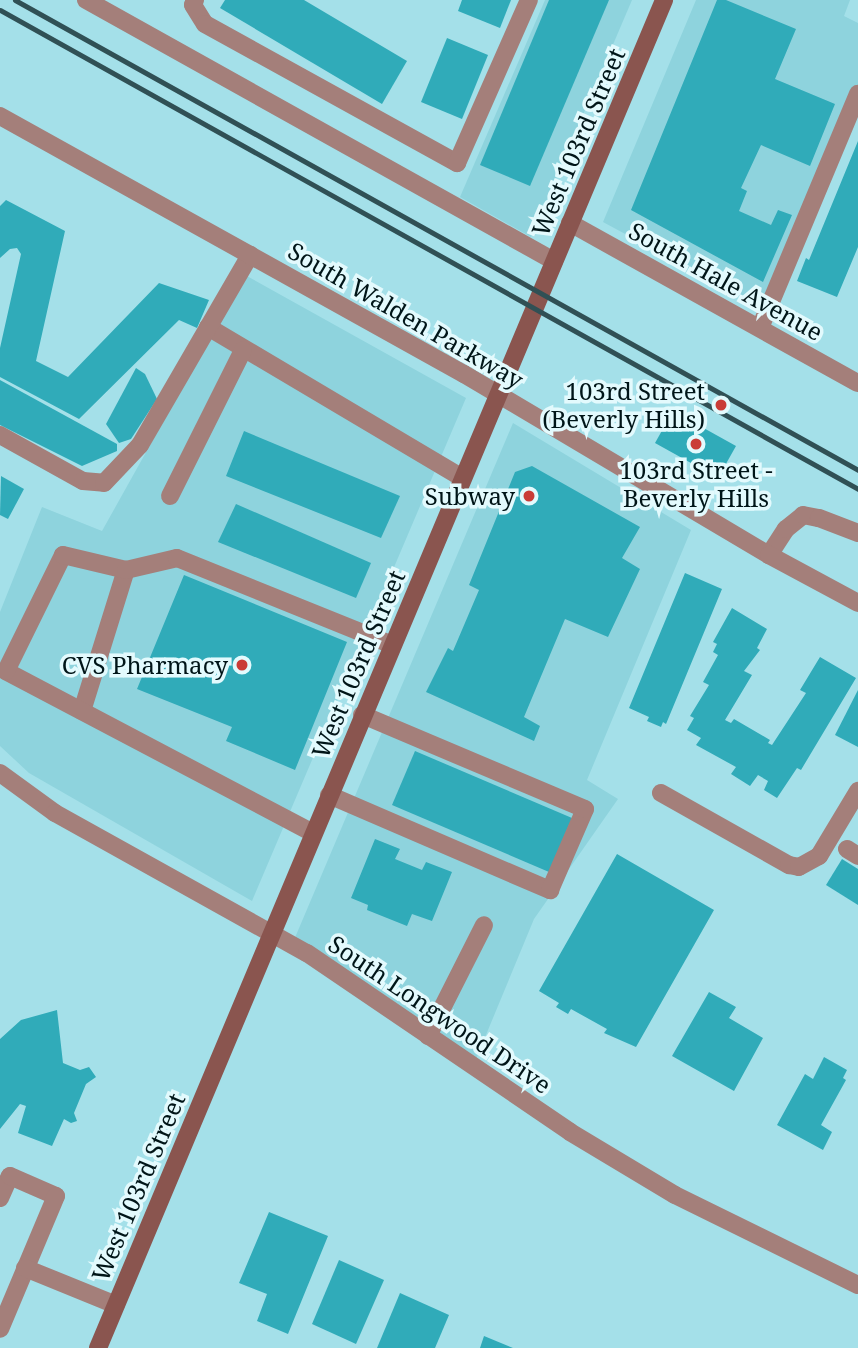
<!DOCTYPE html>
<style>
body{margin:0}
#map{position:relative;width:858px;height:1348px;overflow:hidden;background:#a4e0e9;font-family:"Noto Serif",serif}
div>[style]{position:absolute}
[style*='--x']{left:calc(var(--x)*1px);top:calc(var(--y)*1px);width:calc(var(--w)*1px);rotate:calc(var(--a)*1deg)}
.built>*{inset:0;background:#8ed3dd}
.building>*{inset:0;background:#30abb9}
.service>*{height:18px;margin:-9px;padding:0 9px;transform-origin:9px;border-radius:9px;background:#a47f7a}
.minor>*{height:18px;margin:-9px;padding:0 9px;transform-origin:9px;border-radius:9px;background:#a47f7a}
.tertiary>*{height:18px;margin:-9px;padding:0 9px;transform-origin:9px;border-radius:9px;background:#a47f7a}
.secondary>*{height:18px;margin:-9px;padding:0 9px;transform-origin:9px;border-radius:9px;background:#8a554f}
.rail>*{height:5px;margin:-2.5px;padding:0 2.5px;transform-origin:2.5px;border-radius:2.5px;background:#305055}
.dots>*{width:19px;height:19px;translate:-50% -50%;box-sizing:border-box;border:4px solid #e3fafd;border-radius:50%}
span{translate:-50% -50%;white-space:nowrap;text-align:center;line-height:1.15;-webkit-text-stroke:7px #e3fafd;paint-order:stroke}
.street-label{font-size:24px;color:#001518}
.poi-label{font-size:24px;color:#001518}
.right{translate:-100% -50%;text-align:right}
</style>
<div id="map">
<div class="built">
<i style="clip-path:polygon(545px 0,632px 0,531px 237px,460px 197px)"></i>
<i style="clip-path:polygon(696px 0,850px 0,844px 16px,858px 23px,858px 89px,764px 309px,603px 222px)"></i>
<i style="clip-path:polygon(245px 275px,466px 398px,252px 901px,29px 773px,0 746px,0 612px,42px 507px,102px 531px)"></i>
<i style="clip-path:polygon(513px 423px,691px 530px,587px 780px,618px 799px,534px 919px,476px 1059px,294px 940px)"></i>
</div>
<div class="building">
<i style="clip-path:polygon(225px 0,304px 0,407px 61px,382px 104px,220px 8px)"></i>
<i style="clip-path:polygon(462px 0,511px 0,500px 28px,458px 11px)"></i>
<i style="clip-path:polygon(549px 0,609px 0,530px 186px,480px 165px)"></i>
<i style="clip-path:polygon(717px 0,726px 0,796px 29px,775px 79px,835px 104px,810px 166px,761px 145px,741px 188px,747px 191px,739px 211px,771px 225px,778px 210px,792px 215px,763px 282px,631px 210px)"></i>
<i style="clip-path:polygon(447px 38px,488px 55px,462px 119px,421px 102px)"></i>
<i style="clip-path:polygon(858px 141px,858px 247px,837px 297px,797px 281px,806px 258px,809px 260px)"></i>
<i style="clip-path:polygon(6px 200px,65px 231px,36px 361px,68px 377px,159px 283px,209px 300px,197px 328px,179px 320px,79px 419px,0 377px,0 348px,21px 254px,17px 248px,10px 249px,0 258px,0 206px)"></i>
<i style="clip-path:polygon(136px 368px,145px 374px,157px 399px,131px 439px,119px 443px,106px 424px)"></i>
<i style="clip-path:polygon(0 380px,117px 444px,117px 451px,82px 466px,0 425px)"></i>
<i style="clip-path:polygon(673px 411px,736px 446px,718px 478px,655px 443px)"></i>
<i style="clip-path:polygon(244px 431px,400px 496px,381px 538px,226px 476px)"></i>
<i style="clip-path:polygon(532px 466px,640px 527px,622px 558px,640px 569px,608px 637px,565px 619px,524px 717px,540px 726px,534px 741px,426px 692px,448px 648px,453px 651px,479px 590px,469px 585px,515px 472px)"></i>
<i style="clip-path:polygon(1px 476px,24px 489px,8px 519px,0 515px)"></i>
<i style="clip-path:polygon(236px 504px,371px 563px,356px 598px,218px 542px)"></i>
<i style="clip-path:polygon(685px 573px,722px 589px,666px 724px,663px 722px,661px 727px,647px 721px,649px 717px,629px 708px)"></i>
<i style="clip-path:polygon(184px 575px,347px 642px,295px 770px,226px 741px,232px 727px,137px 689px)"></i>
<i style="clip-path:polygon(732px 608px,767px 629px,757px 648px,760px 650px,744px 671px,752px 675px,725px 720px,731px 723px,734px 719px,770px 740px,768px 743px,772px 745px,806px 693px,800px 690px,820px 657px,856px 678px,801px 770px,797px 768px,777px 798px,764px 790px,768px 781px,758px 775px,750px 786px,731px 774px,736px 767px,696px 745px,701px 738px,687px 730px,694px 718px,690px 716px,709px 685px,703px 682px,718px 655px,713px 652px,717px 644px,713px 642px)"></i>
<i style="clip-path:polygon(858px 690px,858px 747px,835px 735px)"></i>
<i style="clip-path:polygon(415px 751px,572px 818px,549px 872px,392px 805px)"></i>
<i style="clip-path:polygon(375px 839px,400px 849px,395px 859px,422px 870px,426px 862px,452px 872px,432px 921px,412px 914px,407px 926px,367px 910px,368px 905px,351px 898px)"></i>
<i style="clip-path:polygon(617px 854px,714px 910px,636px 1047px,604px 1033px,607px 1029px,571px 1009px,568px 1014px,556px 1007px,559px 1003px,539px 991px)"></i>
<i style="clip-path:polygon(842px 859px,858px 869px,858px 905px,826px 885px)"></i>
<i style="clip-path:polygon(709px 992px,736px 1007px,729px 1018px,763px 1038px,734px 1091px,672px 1056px)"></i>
<i style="clip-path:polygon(57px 1010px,63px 1063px,80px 1070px,89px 1067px,96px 1077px,86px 1084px,74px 1113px,77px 1121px,71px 1123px,64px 1119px,52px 1146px,18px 1133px,26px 1106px,20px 1104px,0 1129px,0 1039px,21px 1020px)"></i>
<i style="clip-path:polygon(824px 1057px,847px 1070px,843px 1078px,846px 1080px,821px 1125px,832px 1132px,823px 1150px,777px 1125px,805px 1074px,813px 1079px)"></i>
<i style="clip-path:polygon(269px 1212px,328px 1236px,288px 1334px,257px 1321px,267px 1294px,239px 1283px)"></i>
<i style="clip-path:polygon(339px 1260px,384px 1280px,356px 1344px,312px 1324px)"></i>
<i style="clip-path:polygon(400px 1293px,449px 1315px,435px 1348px,377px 1348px)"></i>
<i style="clip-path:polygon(484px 1336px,513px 1348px,480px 1348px)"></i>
</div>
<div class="service">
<i style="--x:86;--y:0;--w:536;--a:29.15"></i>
<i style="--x:195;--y:0;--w:5;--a:112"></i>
<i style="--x:193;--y:5;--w:22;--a:58"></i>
<i style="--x:205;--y:24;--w:288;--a:28.9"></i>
<i style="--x:457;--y:163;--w:178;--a:-66.2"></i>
<i style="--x:208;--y:327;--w:295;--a:30.7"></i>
<i style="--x:760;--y:328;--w:254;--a:-67.3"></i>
<i style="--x:0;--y:435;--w:95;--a:29"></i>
<i style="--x:83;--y:481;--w:21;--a:5"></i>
<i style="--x:104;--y:483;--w:52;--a:-46.5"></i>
<i style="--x:140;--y:445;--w:220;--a:-59.9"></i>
<i style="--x:170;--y:496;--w:163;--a:-63.4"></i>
<i style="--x:769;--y:555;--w:31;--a:-57"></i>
<i style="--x:786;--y:529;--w:22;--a:-39"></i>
<i style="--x:803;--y:515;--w:16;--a:11"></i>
<i style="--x:819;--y:518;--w:42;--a:21"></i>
<i style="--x:82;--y:711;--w:148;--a:-72.7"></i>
<i style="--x:661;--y:793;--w:147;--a:29.4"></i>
<i style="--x:789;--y:865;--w:10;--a:11"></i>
<i style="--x:799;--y:867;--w:23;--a:-29"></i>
<i style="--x:819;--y:856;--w:76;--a:-59"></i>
<i style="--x:329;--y:795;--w:241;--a:23.3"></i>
<i style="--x:550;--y:890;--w:88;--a:-66.6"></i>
<i style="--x:585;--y:809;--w:242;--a:-157.1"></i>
<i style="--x:313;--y:833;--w:347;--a:-152.2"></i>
<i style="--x:6;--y:671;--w:129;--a:-63.8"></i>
<i style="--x:63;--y:555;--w:65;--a:13.4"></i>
<i style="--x:126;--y:570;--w:52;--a:-13.2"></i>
<i style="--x:177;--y:558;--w:232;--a:22"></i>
<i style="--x:847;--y:849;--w:13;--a:32"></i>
<i style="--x:428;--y:1036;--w:124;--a:-63.2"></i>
<i style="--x:0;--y:1198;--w:24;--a:-66"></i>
<i style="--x:10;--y:1176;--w:50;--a:23.5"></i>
<i style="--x:56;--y:1196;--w:144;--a:112.8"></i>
<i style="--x:25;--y:1268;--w:98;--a:22.1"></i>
</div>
<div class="minor">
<i style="--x:0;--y:116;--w:531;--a:29.08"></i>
<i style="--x:464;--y:374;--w:355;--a:30.7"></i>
<i style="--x:769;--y:555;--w:101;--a:28.3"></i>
<i style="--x:570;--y:223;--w:329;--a:29.1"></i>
</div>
<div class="tertiary">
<i style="--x:0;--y:773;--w:68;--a:36"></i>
<i style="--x:55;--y:813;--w:288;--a:29.1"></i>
<i style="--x:307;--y:953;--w:318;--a:34.2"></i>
<i style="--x:570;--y:1132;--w:122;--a:31"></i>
<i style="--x:675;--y:1195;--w:204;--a:26.2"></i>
</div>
<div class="secondary">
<i style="--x:98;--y:1348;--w:1462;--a:-67.22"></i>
</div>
<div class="rail">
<i style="--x:15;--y:0;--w:965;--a:29.14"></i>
<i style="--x:0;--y:10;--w:983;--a:29.17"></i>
</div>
<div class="dots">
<i style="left:721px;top:405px;background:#ca3c37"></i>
<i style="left:696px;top:444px;background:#ca3c37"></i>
<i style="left:529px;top:496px;background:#ca3c37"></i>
<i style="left:242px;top:665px;background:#ca3c37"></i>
</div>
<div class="street-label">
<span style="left:578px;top:142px;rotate:-67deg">West 103rd Street</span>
<span style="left:726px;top:281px;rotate:29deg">South Hale Avenue</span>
<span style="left:406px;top:315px;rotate:30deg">South Walden Parkway</span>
<span style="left:358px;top:664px;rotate:-67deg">West 103rd Street</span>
<span style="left:440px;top:1014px;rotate:34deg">South Longwood Drive</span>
<span style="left:138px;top:1187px;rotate:-67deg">West 103rd Street</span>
</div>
<div class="poi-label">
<span class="right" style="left:705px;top:405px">103rd Street<br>(Beverly Hills)</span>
<span style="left:696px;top:484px">103rd Street -<br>Beverly Hills</span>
<span class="right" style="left:515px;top:496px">Subway</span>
<span class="right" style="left:228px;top:665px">CVS Pharmacy</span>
</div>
</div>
